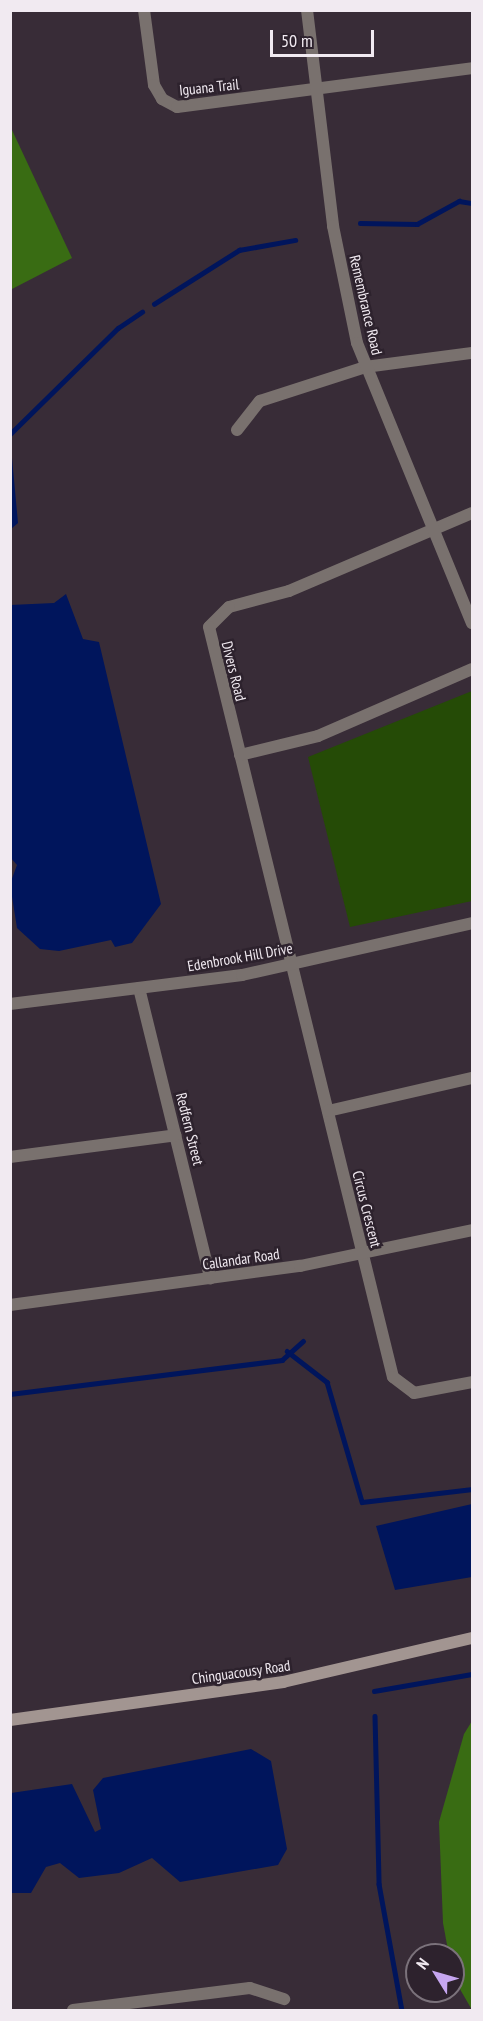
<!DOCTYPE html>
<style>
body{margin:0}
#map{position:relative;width:483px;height:2021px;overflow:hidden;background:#382c37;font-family:"PT Sans Narrow",sans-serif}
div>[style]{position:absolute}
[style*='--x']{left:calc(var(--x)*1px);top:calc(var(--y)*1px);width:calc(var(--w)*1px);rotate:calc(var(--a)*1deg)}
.green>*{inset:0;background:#254b06}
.forest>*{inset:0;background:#396c13}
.water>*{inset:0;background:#00155c}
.stream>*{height:4.5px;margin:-2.25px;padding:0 2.25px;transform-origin:2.25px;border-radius:2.25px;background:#00155c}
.minor>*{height:12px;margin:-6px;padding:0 6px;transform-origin:6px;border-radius:6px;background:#79716e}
.tertiary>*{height:12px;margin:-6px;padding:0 6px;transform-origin:6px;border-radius:6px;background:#79716e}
.secondary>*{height:12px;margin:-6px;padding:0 6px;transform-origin:6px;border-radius:6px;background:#a29591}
span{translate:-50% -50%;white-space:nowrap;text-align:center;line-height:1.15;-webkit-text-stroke:5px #2d222d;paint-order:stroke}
.street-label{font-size:15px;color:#f1eaf1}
.frame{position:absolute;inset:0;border:12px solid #f1eaf1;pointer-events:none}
.north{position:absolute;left:405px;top:1943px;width:60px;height:60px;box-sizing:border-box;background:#2d222d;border:2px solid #7b727b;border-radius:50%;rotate:307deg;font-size:16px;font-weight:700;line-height:24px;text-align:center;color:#f1eaf1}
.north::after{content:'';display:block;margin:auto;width:21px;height:27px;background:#c6a6f0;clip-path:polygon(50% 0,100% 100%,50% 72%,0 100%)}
.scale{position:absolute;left:270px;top:30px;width:104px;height:27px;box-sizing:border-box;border:3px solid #f1eaf1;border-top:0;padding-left:8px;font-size:18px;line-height:21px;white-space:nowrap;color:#f1eaf1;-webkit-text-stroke:4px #2d222d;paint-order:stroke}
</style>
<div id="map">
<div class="green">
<i style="clip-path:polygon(472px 691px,472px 901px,350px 927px,308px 757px)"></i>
</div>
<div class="forest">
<i style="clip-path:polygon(11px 128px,72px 258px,12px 289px,10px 289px)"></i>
<i style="clip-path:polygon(472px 1721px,472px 2010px,453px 1977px,443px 1923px,439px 1822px,464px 1734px)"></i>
</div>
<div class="water">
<i style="clip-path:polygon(11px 447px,18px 523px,11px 529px)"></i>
<i style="clip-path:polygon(66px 594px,83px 639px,99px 642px,161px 904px,132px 943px,115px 947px,111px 940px,59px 951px,40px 949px,17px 928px,10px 884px,17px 865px,10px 857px,10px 605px,54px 603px)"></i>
<i style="clip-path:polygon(472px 1504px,472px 1577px,395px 1590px,376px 1526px)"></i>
<i style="clip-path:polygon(251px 1749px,271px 1761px,287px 1849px,278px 1865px,180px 1882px,152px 1858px,119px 1873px,79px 1878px,60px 1863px,46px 1867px,31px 1893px,11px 1893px,11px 1793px,72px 1784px,95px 1832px,101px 1829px,93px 1790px,103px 1778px)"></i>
</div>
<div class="stream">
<i style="--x:360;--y:223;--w:57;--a:1"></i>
<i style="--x:417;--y:224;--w:48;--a:-28.7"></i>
<i style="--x:459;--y:201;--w:13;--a:9"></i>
<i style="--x:154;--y:304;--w:101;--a:-32.4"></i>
<i style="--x:239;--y:250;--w:57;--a:-10.1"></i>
<i style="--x:10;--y:434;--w:151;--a:-44.5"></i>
<i style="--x:118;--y:328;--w:29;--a:-34"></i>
<i style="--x:287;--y:1351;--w:51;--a:37.8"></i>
<i style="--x:327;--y:1382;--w:125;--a:73.7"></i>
<i style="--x:362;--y:1502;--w:111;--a:-6.7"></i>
<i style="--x:10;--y:1394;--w:274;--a:-7.1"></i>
<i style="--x:282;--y:1360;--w:28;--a:-42"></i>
<i style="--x:374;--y:1691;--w:99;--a:-9.8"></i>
<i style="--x:375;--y:1716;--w:168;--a:88.6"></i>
<i style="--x:379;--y:1884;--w:128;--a:79.7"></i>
</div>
<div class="minor">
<i style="--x:144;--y:10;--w:76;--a:82.4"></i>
<i style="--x:154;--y:85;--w:16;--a:60"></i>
<i style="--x:162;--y:99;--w:17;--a:28"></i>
<i style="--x:177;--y:107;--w:298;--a:-7.5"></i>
<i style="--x:237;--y:430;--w:37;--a:-52"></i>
<i style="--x:260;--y:401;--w:110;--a:-17.9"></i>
<i style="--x:365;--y:367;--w:108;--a:-7.5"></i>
<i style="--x:472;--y:513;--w:199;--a:156.9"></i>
<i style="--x:289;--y:591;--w:62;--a:165.1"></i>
<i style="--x:229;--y:607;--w:28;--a:135"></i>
<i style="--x:209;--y:627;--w:772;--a:76.22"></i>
<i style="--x:393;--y:1377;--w:26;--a:37"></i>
<i style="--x:414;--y:1393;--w:59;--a:-10.7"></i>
<i style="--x:240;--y:755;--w:80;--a:-13.7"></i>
<i style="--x:318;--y:736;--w:168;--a:-23.5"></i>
<i style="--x:139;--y:988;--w:299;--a:76.2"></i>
<i style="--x:328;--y:1111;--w:148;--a:-12.9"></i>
<i style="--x:10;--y:1157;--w:167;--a:-7.5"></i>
<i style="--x:10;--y:1305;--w:293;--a:-7.7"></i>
<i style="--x:300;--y:1266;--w:176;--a:-11.8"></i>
<i style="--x:73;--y:2010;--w:178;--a:-7.1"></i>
<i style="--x:250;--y:1988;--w:36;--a:18"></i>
</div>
<div class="tertiary">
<i style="--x:307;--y:10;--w:218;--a:83.1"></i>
<i style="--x:333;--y:226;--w:119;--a:78.4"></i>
<i style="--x:357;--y:343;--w:303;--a:67.7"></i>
<i style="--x:10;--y:1004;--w:234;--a:-7.1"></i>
<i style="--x:242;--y:975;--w:236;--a:-12.7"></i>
</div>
<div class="secondary">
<i style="--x:10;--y:1720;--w:276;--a:-7.9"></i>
<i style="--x:283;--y:1682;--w:194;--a:-13.1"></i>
</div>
<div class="street-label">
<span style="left:209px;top:87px;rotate:-6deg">Iguana Trail</span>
<span style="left:366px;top:305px;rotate:77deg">Remembrance Road</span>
<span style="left:234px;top:671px;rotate:76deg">Divers Road</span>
<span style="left:240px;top:957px;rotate:-10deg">Edenbrook Hill Drive</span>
<span style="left:190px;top:1129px;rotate:76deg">Redfern Street</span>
<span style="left:367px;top:1209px;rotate:76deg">Circus Crescent</span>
<span style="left:241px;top:1259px;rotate:-8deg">Callandar Road</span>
<span style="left:241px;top:1672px;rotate:-8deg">Chinguacousy Road</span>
</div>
<div class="frame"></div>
<div class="north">N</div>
<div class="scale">50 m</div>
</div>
